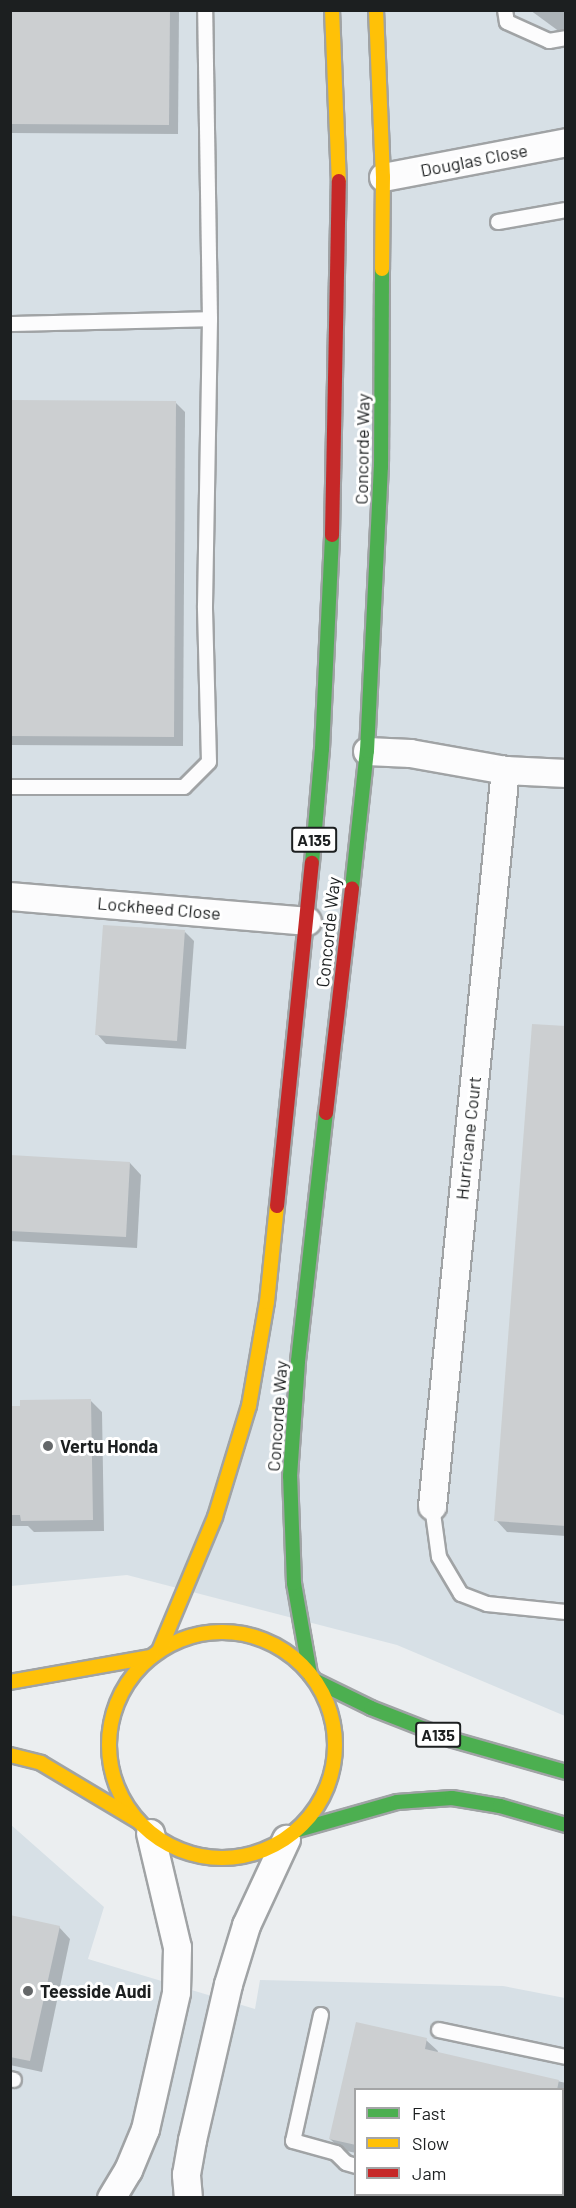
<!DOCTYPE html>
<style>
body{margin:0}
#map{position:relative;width:576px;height:2208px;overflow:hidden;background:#ebeef0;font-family:Barlow,sans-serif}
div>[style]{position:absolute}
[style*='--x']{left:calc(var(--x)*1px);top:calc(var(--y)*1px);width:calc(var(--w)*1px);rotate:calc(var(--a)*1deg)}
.built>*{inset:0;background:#d7e0e6}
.shadow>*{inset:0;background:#0003}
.building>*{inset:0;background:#cccfd1}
.roads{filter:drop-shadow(2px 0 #a0a3a5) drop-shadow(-2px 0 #a0a3a5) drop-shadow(0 2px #a0a3a5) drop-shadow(0 -2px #a0a3a5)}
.lane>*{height:14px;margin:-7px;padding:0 7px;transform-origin:7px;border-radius:7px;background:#fcfcfd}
.street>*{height:27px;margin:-13.5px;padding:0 13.5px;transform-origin:13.5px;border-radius:13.5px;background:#fcfcfd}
.fast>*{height:14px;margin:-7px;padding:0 7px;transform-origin:7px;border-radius:7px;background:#4caf50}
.slow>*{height:14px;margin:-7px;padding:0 7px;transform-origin:7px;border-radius:7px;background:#ffc107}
.slow>.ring{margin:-7px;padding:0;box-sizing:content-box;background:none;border:14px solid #ffc107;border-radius:50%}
.jam>*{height:14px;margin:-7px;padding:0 7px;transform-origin:7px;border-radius:7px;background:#c62828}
.dots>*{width:16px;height:16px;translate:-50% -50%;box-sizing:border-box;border:3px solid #fff;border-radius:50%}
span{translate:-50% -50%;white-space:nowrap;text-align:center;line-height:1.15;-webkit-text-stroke:6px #fff;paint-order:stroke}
.shield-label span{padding:2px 4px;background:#fff;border:2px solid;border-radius:4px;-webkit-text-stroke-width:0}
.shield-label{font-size:16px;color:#1c1f20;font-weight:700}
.street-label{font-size:18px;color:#1c1f20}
.poi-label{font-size:18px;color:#1c1f20;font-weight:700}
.left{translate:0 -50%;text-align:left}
.frame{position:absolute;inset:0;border:12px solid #1c1f20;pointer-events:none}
.legend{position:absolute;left:354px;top:2088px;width:210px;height:108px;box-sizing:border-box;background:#fff;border:2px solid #a4a5a6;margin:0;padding:8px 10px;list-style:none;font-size:18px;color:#1c1f20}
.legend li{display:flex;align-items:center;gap:12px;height:30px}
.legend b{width:30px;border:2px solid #a4a5a6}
</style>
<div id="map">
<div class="built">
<i style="clip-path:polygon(11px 11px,565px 11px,565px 1716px,397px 1645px,127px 1575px,11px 1586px)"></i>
<i style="clip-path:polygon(evenodd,10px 1824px,104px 1907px,88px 1959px,255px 2009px,260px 1980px,503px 1986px,565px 1998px,565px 2197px,11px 2197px,10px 1824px,356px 2090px,562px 2090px,562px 2194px,356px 2194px,356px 2090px)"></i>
</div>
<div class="shadow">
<i style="clip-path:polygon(10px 10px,179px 10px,178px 134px,10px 133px)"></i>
<i style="clip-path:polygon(566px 10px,566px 31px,560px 32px,530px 10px)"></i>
<i style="clip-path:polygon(10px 401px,175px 402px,185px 412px,183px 746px,10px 745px)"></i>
<i style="clip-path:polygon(185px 932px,194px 941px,186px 1049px,106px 1044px,97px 1034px)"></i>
<i style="clip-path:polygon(566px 1028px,566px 1536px,507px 1532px,496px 1520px)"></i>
<i style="clip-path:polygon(10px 1157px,130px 1163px,141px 1175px,137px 1248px,10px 1241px)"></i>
<i style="clip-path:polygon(90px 1400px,102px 1412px,104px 1531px,34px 1532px,28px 1526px,10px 1526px,10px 1407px)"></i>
<i style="clip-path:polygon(10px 1917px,59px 1927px,70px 1939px,42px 2072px,10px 2065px)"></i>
<i style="clip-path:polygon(357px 2024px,426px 2040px,438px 2051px,437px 2054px,566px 2083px,566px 2192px,562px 2192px,562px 2090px,356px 2090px,356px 2153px,342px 2150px,330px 2139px)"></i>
</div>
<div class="building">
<i style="clip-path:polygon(10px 10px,170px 10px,169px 125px,10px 124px)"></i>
<i style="clip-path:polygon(10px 400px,176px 401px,174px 737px,10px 736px)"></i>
<i style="clip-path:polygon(103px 925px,185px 930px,177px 1041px,95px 1035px)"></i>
<i style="clip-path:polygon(532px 1024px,566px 1026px,566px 1526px,494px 1521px)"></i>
<i style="clip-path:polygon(10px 1155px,130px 1162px,126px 1237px,10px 1231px)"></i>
<i style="clip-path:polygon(91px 1399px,93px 1520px,21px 1521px,20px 1515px,10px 1515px,10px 1406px,20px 1406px,20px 1400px)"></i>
<i style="clip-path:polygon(10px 1915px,60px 1926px,30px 2061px,10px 2057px)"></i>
<i style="clip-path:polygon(356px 2022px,427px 2038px,425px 2049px,559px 2080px,557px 2090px,356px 2090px,356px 2145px,329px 2139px)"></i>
</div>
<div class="roads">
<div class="lane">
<i style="--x:505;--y:10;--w:12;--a:81"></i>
<i style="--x:507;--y:22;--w:46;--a:24.3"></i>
<i style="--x:549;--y:41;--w:17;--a:-10"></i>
<i style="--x:498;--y:222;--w:69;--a:-10"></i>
<i style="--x:10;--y:324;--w:200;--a:-1.4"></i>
<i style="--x:210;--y:319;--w:309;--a:-90.9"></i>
<i style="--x:10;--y:787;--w:174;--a:0"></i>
<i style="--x:184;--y:787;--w:35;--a:-45"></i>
<i style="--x:209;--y:762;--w:156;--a:-91.5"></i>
<i style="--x:205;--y:606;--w:287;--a:-89"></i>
<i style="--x:432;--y:1506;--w:51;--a:82.2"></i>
<i style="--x:439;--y:1557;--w:43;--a:59.3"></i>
<i style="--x:461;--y:1594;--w:28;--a:21"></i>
<i style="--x:487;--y:1604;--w:79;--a:5.8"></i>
<i style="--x:321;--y:2015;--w:129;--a:102.5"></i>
<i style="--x:293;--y:2141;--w:45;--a:15.6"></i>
<i style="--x:336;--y:2153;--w:14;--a:45"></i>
<i style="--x:346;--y:2163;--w:10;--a:17"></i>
<i style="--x:439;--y:2030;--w:130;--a:12"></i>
<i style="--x:10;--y:2079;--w:4;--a:14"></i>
<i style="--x:468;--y:2194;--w:14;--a:17"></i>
</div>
<div class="street">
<i style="--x:383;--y:177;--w:186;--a:-10.8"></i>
<i style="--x:367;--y:751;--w:43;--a:2.7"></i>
<i style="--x:410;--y:753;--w:97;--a:10.1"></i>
<i style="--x:505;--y:770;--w:61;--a:2.8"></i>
<i style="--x:10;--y:896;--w:298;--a:4.8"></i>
<i style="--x:432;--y:1506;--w:740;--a:-84.34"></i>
<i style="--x:111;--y:2198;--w:33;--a:-59"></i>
<i style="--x:128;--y:2170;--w:44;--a:-67.5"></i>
<i style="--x:145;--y:2129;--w:140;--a:-77.2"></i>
<i style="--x:176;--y:1992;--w:45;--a:-88.7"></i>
<i style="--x:177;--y:1947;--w:117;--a:-103.3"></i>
<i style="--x:188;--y:2198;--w:24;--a:-95"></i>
<i style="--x:186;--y:2174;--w:35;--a:-80"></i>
<i style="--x:192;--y:2140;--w:160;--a:-77"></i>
<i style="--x:228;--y:1984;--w:62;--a:-73"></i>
<i style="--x:246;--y:1925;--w:95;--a:-65.1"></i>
</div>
<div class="fast">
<i style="--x:312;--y:863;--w:114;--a:-85"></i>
<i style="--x:322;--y:749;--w:214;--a:-87.3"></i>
<i style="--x:352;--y:888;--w:138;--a:-83.8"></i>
<i style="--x:367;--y:751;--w:284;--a:-87.2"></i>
<i style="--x:381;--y:467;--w:198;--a:-89.7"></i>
<i style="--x:310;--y:1674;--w:92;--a:-100"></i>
<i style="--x:294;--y:1583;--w:107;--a:-92.1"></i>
<i style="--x:290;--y:1476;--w:115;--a:-86"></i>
<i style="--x:298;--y:1361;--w:250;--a:-83.6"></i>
<i style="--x:316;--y:1681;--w:61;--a:26.1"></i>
<i style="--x:371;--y:1708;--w:88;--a:21.3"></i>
<i style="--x:453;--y:1740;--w:117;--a:15.8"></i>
<i style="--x:298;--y:1830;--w:103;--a:-15.8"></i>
<i style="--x:397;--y:1802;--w:55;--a:-4.2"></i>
<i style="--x:452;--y:1798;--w:49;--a:9.5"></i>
<i style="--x:500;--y:1806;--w:69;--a:16.1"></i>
</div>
<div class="slow">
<i style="--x:332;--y:10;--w:171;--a:87.7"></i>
<i style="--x:376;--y:10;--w:167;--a:87.6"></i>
<i style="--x:383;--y:177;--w:92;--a:90.6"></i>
<i class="ring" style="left:109px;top:1632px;width:212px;height:212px"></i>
<i style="--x:159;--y:1651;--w:145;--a:-67.3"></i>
<i style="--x:215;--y:1517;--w:116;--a:-73"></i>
<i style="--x:249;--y:1406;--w:106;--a:-80.2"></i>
<i style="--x:267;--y:1302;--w:97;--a:-84.1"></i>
<i style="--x:10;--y:1682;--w:143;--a:-10.1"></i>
<i style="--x:10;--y:1755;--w:32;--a:14"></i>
<i style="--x:41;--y:1763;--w:113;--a:30.9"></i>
</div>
<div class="jam">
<i style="--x:332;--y:535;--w:354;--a:-88.9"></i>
<i style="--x:326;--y:1113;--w:226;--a:-83.4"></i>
<i style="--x:277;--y:1206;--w:345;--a:-84.2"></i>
</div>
</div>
<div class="dots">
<i style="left:48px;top:1446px;background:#646769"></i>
<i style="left:28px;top:1991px;background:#646769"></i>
</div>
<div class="shield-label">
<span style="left:314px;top:840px">A135</span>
<span style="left:438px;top:1735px">A135</span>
</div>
<div class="street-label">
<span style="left:474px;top:160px;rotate:-11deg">Douglas Close</span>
<span style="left:362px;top:449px;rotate:-89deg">Concorde Way</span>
<span style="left:159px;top:908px;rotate:5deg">Lockheed Close</span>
<span style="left:328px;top:932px;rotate:-84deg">Concorde Way</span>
<span style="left:468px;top:1138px;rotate:-84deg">Hurricane Court</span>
<span style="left:277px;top:1416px;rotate:-86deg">Concorde Way</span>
</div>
<div class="poi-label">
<span class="left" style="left:60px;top:1446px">Vertu Honda</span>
<span class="left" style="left:40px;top:1991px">Teesside Audi</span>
</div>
<div class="frame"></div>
<ul class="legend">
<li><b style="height:8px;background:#4caf50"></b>Fast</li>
<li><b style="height:8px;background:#ffc107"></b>Slow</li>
<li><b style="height:8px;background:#c62828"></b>Jam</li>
</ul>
</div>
